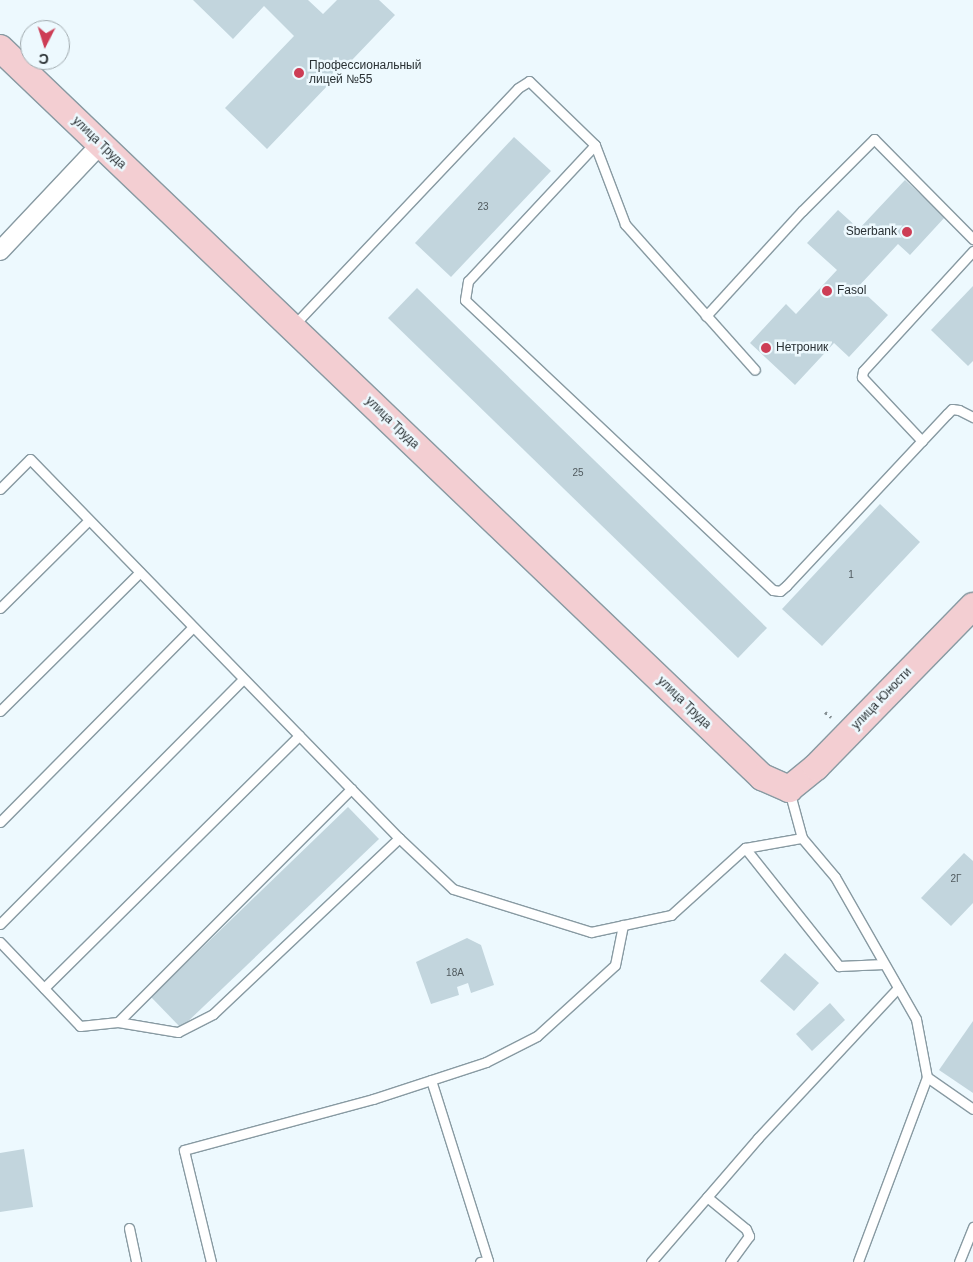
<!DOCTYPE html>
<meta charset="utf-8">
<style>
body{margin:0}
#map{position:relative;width:973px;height:1262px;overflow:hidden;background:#edf9fe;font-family:Arial,sans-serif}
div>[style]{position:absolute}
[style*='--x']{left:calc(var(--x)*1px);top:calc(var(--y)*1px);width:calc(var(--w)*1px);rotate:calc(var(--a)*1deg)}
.building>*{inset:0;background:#c2d5dd}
.path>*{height:3px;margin-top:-1.5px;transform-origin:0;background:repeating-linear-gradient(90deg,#869094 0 2.5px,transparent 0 6.5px)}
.roads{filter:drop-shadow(1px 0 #889aa2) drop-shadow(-1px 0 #889aa2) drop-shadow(0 1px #889aa2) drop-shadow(0 -1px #889aa2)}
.lane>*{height:9px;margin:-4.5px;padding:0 4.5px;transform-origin:4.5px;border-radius:4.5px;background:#fff}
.street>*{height:18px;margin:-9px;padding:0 9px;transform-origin:9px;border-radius:9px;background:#fff}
.secondary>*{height:26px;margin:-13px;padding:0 13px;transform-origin:13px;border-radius:13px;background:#f3ced2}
.dots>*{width:14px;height:14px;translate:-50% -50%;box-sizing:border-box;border:2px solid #edf9fe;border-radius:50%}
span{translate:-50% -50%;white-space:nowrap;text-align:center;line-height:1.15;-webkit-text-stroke:5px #edf9fe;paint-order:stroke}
.number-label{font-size:10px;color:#505a5e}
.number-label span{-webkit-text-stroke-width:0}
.poi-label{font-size:12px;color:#2a3134}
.left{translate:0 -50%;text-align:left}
.right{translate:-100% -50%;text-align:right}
.street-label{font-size:12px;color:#2a3134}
.north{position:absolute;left:20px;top:20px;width:50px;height:50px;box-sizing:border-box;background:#edf9fe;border:1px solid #9fa9ad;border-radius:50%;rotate:185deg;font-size:14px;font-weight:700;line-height:20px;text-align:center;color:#2a3134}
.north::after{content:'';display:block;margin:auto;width:18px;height:22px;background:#cd3d55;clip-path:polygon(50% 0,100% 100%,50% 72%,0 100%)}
</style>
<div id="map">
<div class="building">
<i style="clip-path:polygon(193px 0,308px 0,323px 14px,337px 0,379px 0,395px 15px,267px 149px,225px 108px,294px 36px,264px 6px,233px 39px)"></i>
<i style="clip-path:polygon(514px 137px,551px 171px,451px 277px,415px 243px)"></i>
<i style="clip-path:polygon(905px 180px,945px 217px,910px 255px,898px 244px,858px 287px,888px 315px,849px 357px,834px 343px,795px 385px,750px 343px,786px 304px,796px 314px,837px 270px,807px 243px,838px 210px,859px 229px)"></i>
<i style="clip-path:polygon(973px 286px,973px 361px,968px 366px,931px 330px)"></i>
<i style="clip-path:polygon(417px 288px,767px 628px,738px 658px,388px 318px)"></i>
<i style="clip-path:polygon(880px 504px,920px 542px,822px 646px,782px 609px)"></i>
<i style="clip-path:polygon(348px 807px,379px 839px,181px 1028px,151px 997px)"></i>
<i style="clip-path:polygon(964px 853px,973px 861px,973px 903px,951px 926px,921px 898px)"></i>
<i style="clip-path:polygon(467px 938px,481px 945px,494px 985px,471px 993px,468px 983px,457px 987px,459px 995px,431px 1004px,416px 962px)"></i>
<i style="clip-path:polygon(785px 953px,819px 983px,794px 1011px,760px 981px)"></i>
<i style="clip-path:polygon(830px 1003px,845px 1020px,812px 1051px,796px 1034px)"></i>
<i style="clip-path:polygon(973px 1021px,973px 1093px,939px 1070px)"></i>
<i style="clip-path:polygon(24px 1149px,33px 1207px,0 1212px,0 1153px)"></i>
</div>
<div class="path">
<i style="--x:825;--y:712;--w:8;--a:40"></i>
</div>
<div class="roads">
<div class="lane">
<i style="--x:595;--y:145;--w:186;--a:133"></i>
<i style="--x:468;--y:281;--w:19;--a:99"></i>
<i style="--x:465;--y:300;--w:423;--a:43.3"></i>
<i style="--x:773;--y:590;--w:7;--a:8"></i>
<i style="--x:780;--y:591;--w:8;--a:-40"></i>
<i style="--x:786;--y:586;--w:236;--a:-46.9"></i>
<i style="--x:947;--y:414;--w:7;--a:-45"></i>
<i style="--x:952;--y:409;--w:7;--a:8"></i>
<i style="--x:959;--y:410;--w:16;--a:27"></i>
<i style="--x:706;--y:316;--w:142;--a:-47.6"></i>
<i style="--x:802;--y:211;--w:102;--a:-45"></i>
<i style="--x:874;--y:139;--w:141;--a:45.3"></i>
<i style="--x:294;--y:325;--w:326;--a:-46.6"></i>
<i style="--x:518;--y:88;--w:13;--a:-32"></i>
<i style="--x:529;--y:81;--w:92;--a:44.1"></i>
<i style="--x:595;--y:145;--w:85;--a:69.2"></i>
<i style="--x:625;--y:224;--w:195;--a:48.3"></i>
<i style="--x:922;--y:441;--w:88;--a:-133.2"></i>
<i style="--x:862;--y:377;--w:6;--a:-81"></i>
<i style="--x:863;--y:371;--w:163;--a:-47.5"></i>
<i style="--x:0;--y:489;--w:42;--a:-45"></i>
<i style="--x:30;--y:459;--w:529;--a:45.77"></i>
<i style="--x:399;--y:838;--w:74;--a:43.4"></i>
<i style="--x:453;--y:889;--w:145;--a:17.3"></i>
<i style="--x:591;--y:932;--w:82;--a:-12"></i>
<i style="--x:671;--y:915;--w:100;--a:-42.2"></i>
<i style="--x:745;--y:848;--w:58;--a:-10"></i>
<i style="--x:802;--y:838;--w:50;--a:-105.2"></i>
<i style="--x:0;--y:608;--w:125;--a:-44.7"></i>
<i style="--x:0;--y:711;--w:197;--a:-44.8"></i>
<i style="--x:0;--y:822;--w:274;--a:-45.3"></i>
<i style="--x:802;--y:838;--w:51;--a:49.8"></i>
<i style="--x:835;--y:877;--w:163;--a:60.3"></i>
<i style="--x:916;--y:1019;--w:59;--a:79.3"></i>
<i style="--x:927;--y:1077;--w:197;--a:110.5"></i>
<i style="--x:745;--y:848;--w:151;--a:51.5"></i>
<i style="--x:839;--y:966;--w:45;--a:-2.5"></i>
<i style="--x:0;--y:924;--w:345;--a:-45.2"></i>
<i style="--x:0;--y:942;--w:116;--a:46.4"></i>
<i style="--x:80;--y:1026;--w:38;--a:-6"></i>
<i style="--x:118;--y:1022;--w:61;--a:9.5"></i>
<i style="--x:178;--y:1032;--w:39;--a:-27"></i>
<i style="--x:213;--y:1014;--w:256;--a:-43.4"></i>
<i style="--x:44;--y:988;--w:359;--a:-44.7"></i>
<i style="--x:118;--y:1022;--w:330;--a:-45"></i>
<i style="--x:927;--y:1077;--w:56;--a:34.8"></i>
<i style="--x:431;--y:1080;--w:190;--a:72.5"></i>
<i style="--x:488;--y:1261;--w:8;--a:173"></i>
<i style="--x:707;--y:1197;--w:50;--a:39.4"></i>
<i style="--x:746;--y:1229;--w:8;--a:67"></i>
<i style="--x:749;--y:1236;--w:32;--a:126"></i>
<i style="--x:129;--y:1228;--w:35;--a:78"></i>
<i style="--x:211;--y:1262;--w:115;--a:-103.6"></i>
<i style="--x:184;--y:1150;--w:196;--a:-15.1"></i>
<i style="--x:373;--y:1099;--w:119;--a:-18.1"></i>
<i style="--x:486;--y:1062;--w:57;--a:-27"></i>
<i style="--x:537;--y:1036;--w:105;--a:-42.3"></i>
<i style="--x:615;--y:965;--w:41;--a:-78.7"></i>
<i style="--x:651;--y:1262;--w:164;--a:-49.2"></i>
<i style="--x:758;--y:1138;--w:205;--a:-47"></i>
<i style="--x:959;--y:1262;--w:38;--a:-68"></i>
</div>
<div class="street">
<i style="--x:0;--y:251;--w:147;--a:-46.7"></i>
</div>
<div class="secondary">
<i style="--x:0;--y:48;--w:1055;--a:43.73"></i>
<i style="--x:762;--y:777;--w:30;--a:24"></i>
<i style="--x:789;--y:789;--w:35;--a:-39"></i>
<i style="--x:816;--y:767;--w:225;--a:-45.7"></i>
</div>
</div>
<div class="dots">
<i style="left:299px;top:73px;background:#cd3d55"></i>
<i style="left:907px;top:232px;background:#cd3d55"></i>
<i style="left:827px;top:291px;background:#cd3d55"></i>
<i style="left:766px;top:348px;background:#cd3d55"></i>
</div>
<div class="number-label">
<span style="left:483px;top:207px">23</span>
<span style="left:578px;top:473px">25</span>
<span style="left:851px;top:575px">1</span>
<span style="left:956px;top:879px">2Г</span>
<span style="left:455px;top:973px">18А</span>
</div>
<div class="poi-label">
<span class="left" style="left:309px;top:73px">Профессиональный<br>лицей №55</span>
<span class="right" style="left:897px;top:232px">Sberbank</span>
<span class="left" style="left:837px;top:291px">Fasol</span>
<span class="left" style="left:776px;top:348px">Нетроник</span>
</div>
<div class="street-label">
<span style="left:99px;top:143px;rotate:44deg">улица Труда</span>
<span style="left:392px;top:423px;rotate:44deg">улица Труда</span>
<span style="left:882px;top:699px;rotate:-46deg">улица Юности</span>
<span style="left:684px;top:703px;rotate:44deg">улица Труда</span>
</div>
<div class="north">С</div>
</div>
